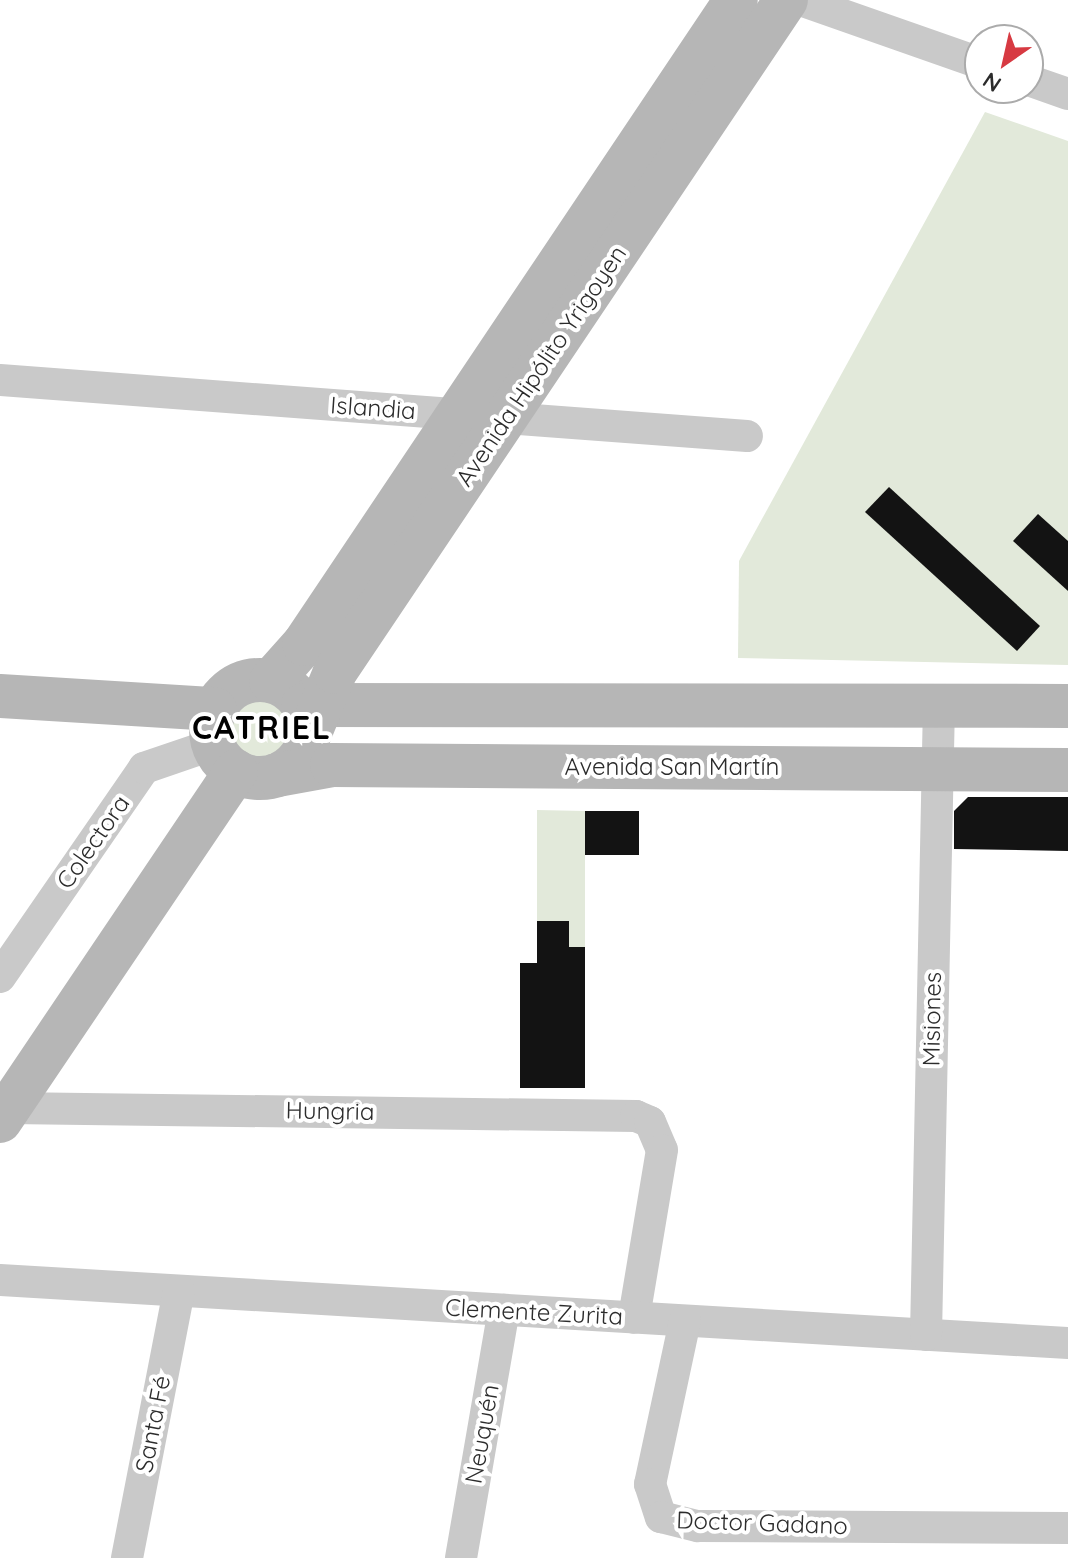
<!DOCTYPE html>
<meta charset="utf-8">
<style>
body{margin:0}
#map{position:relative;width:1068px;height:1558px;overflow:hidden;background:#fff;font-family:Quicksand,sans-serif}
div>[style]{position:absolute}
[style*='--x']{left:calc(var(--x)*1px);top:calc(var(--y)*1px);width:calc(var(--w)*1px);rotate:calc(var(--a)*1deg)}
.green>*{inset:0;background:#e2e9da}
.round{border-radius:50%}
.building>*{inset:0;background:#131313}
.street>*{height:32px;margin:-16px;padding:0 16px;transform-origin:16px;border-radius:16px;background:#c9c9c9}
.secondary>*{height:44px;margin:-22px;padding:0 22px;transform-origin:22px;border-radius:22px;background:#b6b6b6}
.secondary>.ring{margin:-22px;padding:0;box-sizing:content-box;background:none;border:44px solid #b6b6b6;border-radius:50%}
span{translate:-50% -50%;white-space:nowrap;text-align:center;line-height:1.15;-webkit-text-stroke:8px #fff;paint-order:stroke}
.street-label{font-size:24px;color:#2c2c2c}
.district-label{font-size:32px;color:#000;font-weight:700;letter-spacing:2px}
.north{position:absolute;left:964px;top:24px;width:80px;height:80px;box-sizing:border-box;background:#fff;border:2px solid #ababab;border-radius:50%;rotate:214deg;font-size:22px;font-weight:700;line-height:32px;text-align:center;color:#2c2c2c}
.north::after{content:'';display:block;margin:auto;width:28px;height:36px;background:#d73a42;clip-path:polygon(50% 0,100% 100%,50% 72%,0 100%)}
</style>
<div id="map">
<div class="green">
<i style="clip-path:polygon(985px 112px,1068px 141px,1068px 665px,738px 658px,739px 561px)"></i>
<i class="round" style="left:227px;top:696px;width:66px;height:66px"></i>
<i style="clip-path:polygon(537px 810px,585px 811px,585px 947px,569px 947px,568px 921px,537px 921px)"></i>
</div>
<div class="building">
<i style="clip-path:polygon(889px 487px,1040px 626px,1017px 651px,865px 512px)"></i>
<i style="clip-path:polygon(1038px 514px,1068px 541px,1068px 591px,1013px 541px)"></i>
<i style="clip-path:polygon(968px 797px,1068px 797px,1068px 851px,954px 849px,954px 811px)"></i>
<i style="clip-path:polygon(585px 811px,639px 811px,639px 855px,585px 855px)"></i>
<i style="clip-path:polygon(537px 921px,569px 921px,569px 947px,585px 947px,585px 1088px,520px 1088px,520px 963px,537px 963px)"></i>
</div>
<div class="street">
<i style="--x:800;--y:0;--w:191;--a:19.3"></i>
<i style="--x:1028;--y:80;--w:42;--a:19.3"></i>
<i style="--x:0;--y:380;--w:749;--a:4.29"></i>
<i style="--x:0;--y:977;--w:254;--a:-55.4"></i>
<i style="--x:144;--y:768;--w:74;--a:-18.9"></i>
<i style="--x:9;--y:1108;--w:627;--a:0.73"></i>
<i style="--x:636;--y:1116;--w:15;--a:23"></i>
<i style="--x:650;--y:1122;--w:30;--a:67"></i>
<i style="--x:662;--y:1150;--w:170;--a:99.5"></i>
<i style="--x:0;--y:1280;--w:1070;--a:3.38"></i>
<i style="--x:685;--y:1321;--w:167;--a:102.1"></i>
<i style="--x:650;--y:1484;--w:35;--a:72"></i>
<i style="--x:661;--y:1517;--w:38;--a:14"></i>
<i style="--x:698;--y:1526;--w:370;--a:0.3"></i>
<i style="--x:926;--y:1335;--w:631;--a:-88.82"></i>
<i style="--x:127;--y:1558;--w:272;--a:-79"></i>
<i style="--x:461;--y:1558;--w:252;--a:-80.2"></i>
</div>
<div class="secondary">
<i class="ring" style="left:211px;top:680px;width:54px;height:54px"></i>
<i style="--x:271;--y:681;--w:50;--a:-48.3"></i>
<i style="--x:304;--y:644;--w:775;--a:-56.15"></i>
<i style="--x:0;--y:696;--w:215;--a:3.5"></i>
<i style="--x:303;--y:705;--w:765;--a:0.07"></i>
<i style="--x:308;--y:738;--w:71;--a:-67.8"></i>
<i style="--x:335;--y:672;--w:809;--a:-56.13"></i>
<i style="--x:277;--y:775;--w:56;--a:-10.3"></i>
<i style="--x:332;--y:765;--w:736;--a:0.39"></i>
<i style="--x:0;--y:1121;--w:422;--a:-56"></i>
</div>
<div class="street-label">
<span style="left:541px;top:366px;rotate:-56deg">Avenida Hipólito Yrigoyen</span>
<span style="left:373px;top:408px;rotate:4deg">Islandia</span>
<span style="left:672px;top:767px">Avenida San Martín</span>
<span style="left:93px;top:842px;rotate:-55deg">Colectora</span>
<span style="left:932px;top:1019px;rotate:-89deg">Misiones</span>
<span style="left:330px;top:1111px;rotate:1deg">Hungria</span>
<span style="left:534px;top:1312px;rotate:3deg">Clemente Zurita</span>
<span style="left:153px;top:1424px;rotate:-79deg">Santa Fé</span>
<span style="left:482px;top:1434px;rotate:-80deg">Neuquén</span>
<span style="left:762px;top:1523px;rotate:2deg">Doctor Gadano</span>
</div>
<div class="district-label">
<span style="left:262px;top:727px">CATRIEL</span>
</div>
<div class="north">N</div>
</div>
